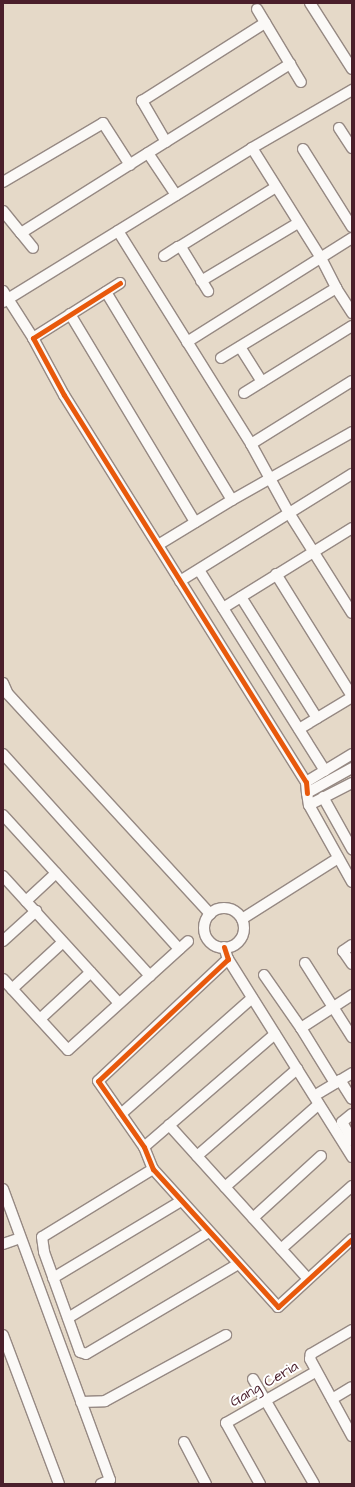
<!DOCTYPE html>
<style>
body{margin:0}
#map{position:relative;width:355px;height:1487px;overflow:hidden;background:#e5d9c8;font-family:"Architects Daughter",sans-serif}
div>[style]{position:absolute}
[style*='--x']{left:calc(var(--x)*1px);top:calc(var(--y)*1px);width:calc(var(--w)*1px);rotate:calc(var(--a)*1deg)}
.roads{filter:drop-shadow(1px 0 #968983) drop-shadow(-1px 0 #968983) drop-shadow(0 1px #968983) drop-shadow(0 -1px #968983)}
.street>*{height:10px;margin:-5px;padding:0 5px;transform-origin:5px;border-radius:5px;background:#fbf9f7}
.street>.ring{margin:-5px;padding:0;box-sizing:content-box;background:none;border:10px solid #fbf9f7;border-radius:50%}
.cycleway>*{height:5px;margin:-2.5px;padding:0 2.5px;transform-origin:2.5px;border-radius:2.5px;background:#e8590c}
span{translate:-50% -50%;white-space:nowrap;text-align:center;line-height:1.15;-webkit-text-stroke:4px #fff;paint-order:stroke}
.street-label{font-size:15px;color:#4a1f2b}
.frame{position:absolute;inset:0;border:4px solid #4a1f2b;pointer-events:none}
</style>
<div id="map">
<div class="roads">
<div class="street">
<i style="--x:310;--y:3;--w:78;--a:57.5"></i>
<i style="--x:290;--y:64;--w:21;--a:59"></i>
<i style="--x:339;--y:128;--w:24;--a:57"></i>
<i style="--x:166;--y:142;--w:48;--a:-120.3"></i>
<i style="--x:142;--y:101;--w:146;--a:-32.4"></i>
<i style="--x:252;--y:148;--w:130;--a:57.9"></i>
<i style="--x:321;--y:258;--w:34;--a:63"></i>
<i style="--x:336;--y:288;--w:30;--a:57"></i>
<i style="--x:303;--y:149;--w:92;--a:57.9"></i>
<i style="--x:3;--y:182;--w:116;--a:-30.5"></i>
<i style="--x:103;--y:123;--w:50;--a:57.3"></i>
<i style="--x:176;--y:195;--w:50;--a:-123.7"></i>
<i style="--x:148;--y:153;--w:168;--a:-32.1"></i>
<i style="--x:290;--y:64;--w:64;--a:-121"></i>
<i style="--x:3;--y:211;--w:28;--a:51"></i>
<i style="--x:21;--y:233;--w:150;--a:-32.2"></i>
<i style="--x:118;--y:231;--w:251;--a:58"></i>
<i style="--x:251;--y:444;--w:79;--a:61.2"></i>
<i style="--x:289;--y:513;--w:118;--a:57.8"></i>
<i style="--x:21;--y:233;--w:19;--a:51"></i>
<i style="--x:179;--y:247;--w:114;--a:-31.7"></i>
<i style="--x:164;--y:256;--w:17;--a:-33"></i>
<i style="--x:178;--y:247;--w:3;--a:0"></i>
<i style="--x:181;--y:247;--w:52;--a:58.5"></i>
<i style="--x:201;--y:281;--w:113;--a:-30.9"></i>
<i style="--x:120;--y:283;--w:103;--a:147.7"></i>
<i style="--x:33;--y:338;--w:65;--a:61.5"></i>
<i style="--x:64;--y:395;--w:456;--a:58"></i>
<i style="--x:306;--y:782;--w:11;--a:85"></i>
<i style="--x:3;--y:291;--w:56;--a:57.4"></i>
<i style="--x:106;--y:292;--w:243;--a:58.8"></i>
<i style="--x:3;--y:302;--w:293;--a:-31.7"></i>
<i style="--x:252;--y:148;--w:116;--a:-30.1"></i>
<i style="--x:70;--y:314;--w:243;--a:59"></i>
<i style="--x:187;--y:342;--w:195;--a:-32.2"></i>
<i style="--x:240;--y:347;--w:41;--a:57.8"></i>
<i style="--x:221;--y:358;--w:135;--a:-31.3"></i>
<i style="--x:244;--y:393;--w:127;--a:-31.8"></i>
<i style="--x:251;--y:444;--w:119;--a:-32"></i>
<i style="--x:158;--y:545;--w:87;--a:-31.3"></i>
<i style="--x:232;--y:500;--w:138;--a:-29.5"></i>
<i style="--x:199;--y:570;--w:237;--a:57.9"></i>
<i style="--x:276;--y:574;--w:144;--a:58.1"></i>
<i style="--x:180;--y:581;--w:203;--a:-31.9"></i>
<i style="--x:241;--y:597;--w:143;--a:57.9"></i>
<i style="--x:223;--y:608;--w:152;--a:-31.8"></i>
<i style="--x:3;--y:683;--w:12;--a:66"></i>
<i style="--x:8;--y:694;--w:299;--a:47.4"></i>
<i style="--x:299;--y:729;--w:62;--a:-31.1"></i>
<i style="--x:3;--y:754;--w:263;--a:47.9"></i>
<i style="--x:352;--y:768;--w:51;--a:150.9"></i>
<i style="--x:307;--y:793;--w:12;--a:81"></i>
<i style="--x:309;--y:805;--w:88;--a:60.8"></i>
<i style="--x:306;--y:782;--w:54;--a:-31.3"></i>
<i style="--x:323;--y:797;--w:60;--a:60.9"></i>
<i style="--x:309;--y:805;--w:48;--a:-27.1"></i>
<i style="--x:3;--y:815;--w:218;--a:47.6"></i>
<i style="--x:3;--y:876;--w:172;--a:47.6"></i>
<i style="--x:26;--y:901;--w:41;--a:-43"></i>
<i class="ring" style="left:204px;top:908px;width:30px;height:30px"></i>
<i style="--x:242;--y:919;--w:114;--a:-32.4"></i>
<i style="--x:3;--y:941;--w:45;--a:-42.3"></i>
<i style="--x:352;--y:945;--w:11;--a:146"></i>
<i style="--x:343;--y:951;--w:16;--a:55"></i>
<i style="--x:224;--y:947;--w:13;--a:72"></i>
<i style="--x:228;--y:959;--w:178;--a:136.8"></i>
<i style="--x:98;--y:1081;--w:80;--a:55.1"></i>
<i style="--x:144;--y:1147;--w:24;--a:68"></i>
<i style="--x:153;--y:1169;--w:186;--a:47.8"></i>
<i style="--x:278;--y:1307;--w:100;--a:-42.6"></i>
<i style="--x:228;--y:959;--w:234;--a:57.9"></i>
<i style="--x:305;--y:963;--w:88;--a:57.6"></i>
<i style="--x:264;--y:975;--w:65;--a:55.1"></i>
<i style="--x:301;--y:1028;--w:65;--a:58.3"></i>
<i style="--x:3;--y:979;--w:96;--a:47.5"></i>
<i style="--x:68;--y:1050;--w:162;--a:-42.2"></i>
<i style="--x:12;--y:989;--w:69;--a:-42.7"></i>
<i style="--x:40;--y:1019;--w:69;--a:-42.7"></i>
<i style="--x:301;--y:1028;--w:61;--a:-32.9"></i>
<i style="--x:340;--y:1080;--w:22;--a:58"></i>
<i style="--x:319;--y:1093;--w:39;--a:-31"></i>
<i style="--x:121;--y:1114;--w:175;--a:-41.5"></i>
<i style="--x:352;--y:1114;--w:13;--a:141"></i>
<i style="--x:342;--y:1122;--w:21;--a:61"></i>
<i style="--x:169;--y:1125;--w:207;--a:47.9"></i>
<i style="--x:144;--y:1147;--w:173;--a:-40.8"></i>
<i style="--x:197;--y:1156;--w:133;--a:-41"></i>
<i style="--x:153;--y:1169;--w:130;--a:148.5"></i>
<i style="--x:42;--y:1237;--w:15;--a:82"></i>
<i style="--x:44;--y:1252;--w:106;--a:70.2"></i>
<i style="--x:80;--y:1352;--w:6;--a:18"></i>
<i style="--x:86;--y:1354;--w:177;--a:-30.6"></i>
<i style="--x:225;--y:1187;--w:125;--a:-41.4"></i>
<i style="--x:3;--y:1189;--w:310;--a:69.8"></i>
<i style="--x:110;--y:1480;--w:10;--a:156"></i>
<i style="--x:253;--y:1218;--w:92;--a:-42.4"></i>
<i style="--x:3;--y:1244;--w:18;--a:-19"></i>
<i style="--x:281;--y:1249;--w:95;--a:-41.6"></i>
<i style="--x:53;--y:1278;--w:149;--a:-31"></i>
<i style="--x:68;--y:1318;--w:165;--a:-31.4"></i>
<i style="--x:352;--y:1330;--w:48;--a:149.7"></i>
<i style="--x:311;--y:1354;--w:5;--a:101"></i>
<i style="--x:310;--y:1359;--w:88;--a:61.4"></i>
<i style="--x:3;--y:1335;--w:159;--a:69.4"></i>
<i style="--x:253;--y:1379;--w:121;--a:59.8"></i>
<i style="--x:332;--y:1399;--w:23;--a:-31"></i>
<i style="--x:81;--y:1402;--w:24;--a:-2"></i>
<i style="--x:105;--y:1401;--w:138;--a:-28.6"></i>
<i style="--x:184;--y:1442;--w:47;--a:62.4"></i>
<i style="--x:260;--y:1484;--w:70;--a:-119.1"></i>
<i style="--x:226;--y:1423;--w:103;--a:-29.8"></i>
</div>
</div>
<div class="cycleway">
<i style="--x:120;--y:283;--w:103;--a:147.7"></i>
<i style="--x:33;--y:338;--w:65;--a:61.5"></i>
<i style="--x:64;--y:395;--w:456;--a:58"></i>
<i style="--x:306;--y:782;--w:11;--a:85"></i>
<i style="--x:224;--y:947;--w:13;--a:72"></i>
<i style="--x:228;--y:959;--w:178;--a:136.8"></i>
<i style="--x:98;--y:1081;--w:80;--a:55.1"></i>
<i style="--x:144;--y:1147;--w:24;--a:68"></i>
<i style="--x:153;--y:1169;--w:186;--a:47.8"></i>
<i style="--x:278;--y:1307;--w:100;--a:-42.6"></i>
</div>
<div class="street-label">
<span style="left:264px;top:1384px;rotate:-30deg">Gang Ceria</span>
</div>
<div class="frame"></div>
</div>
